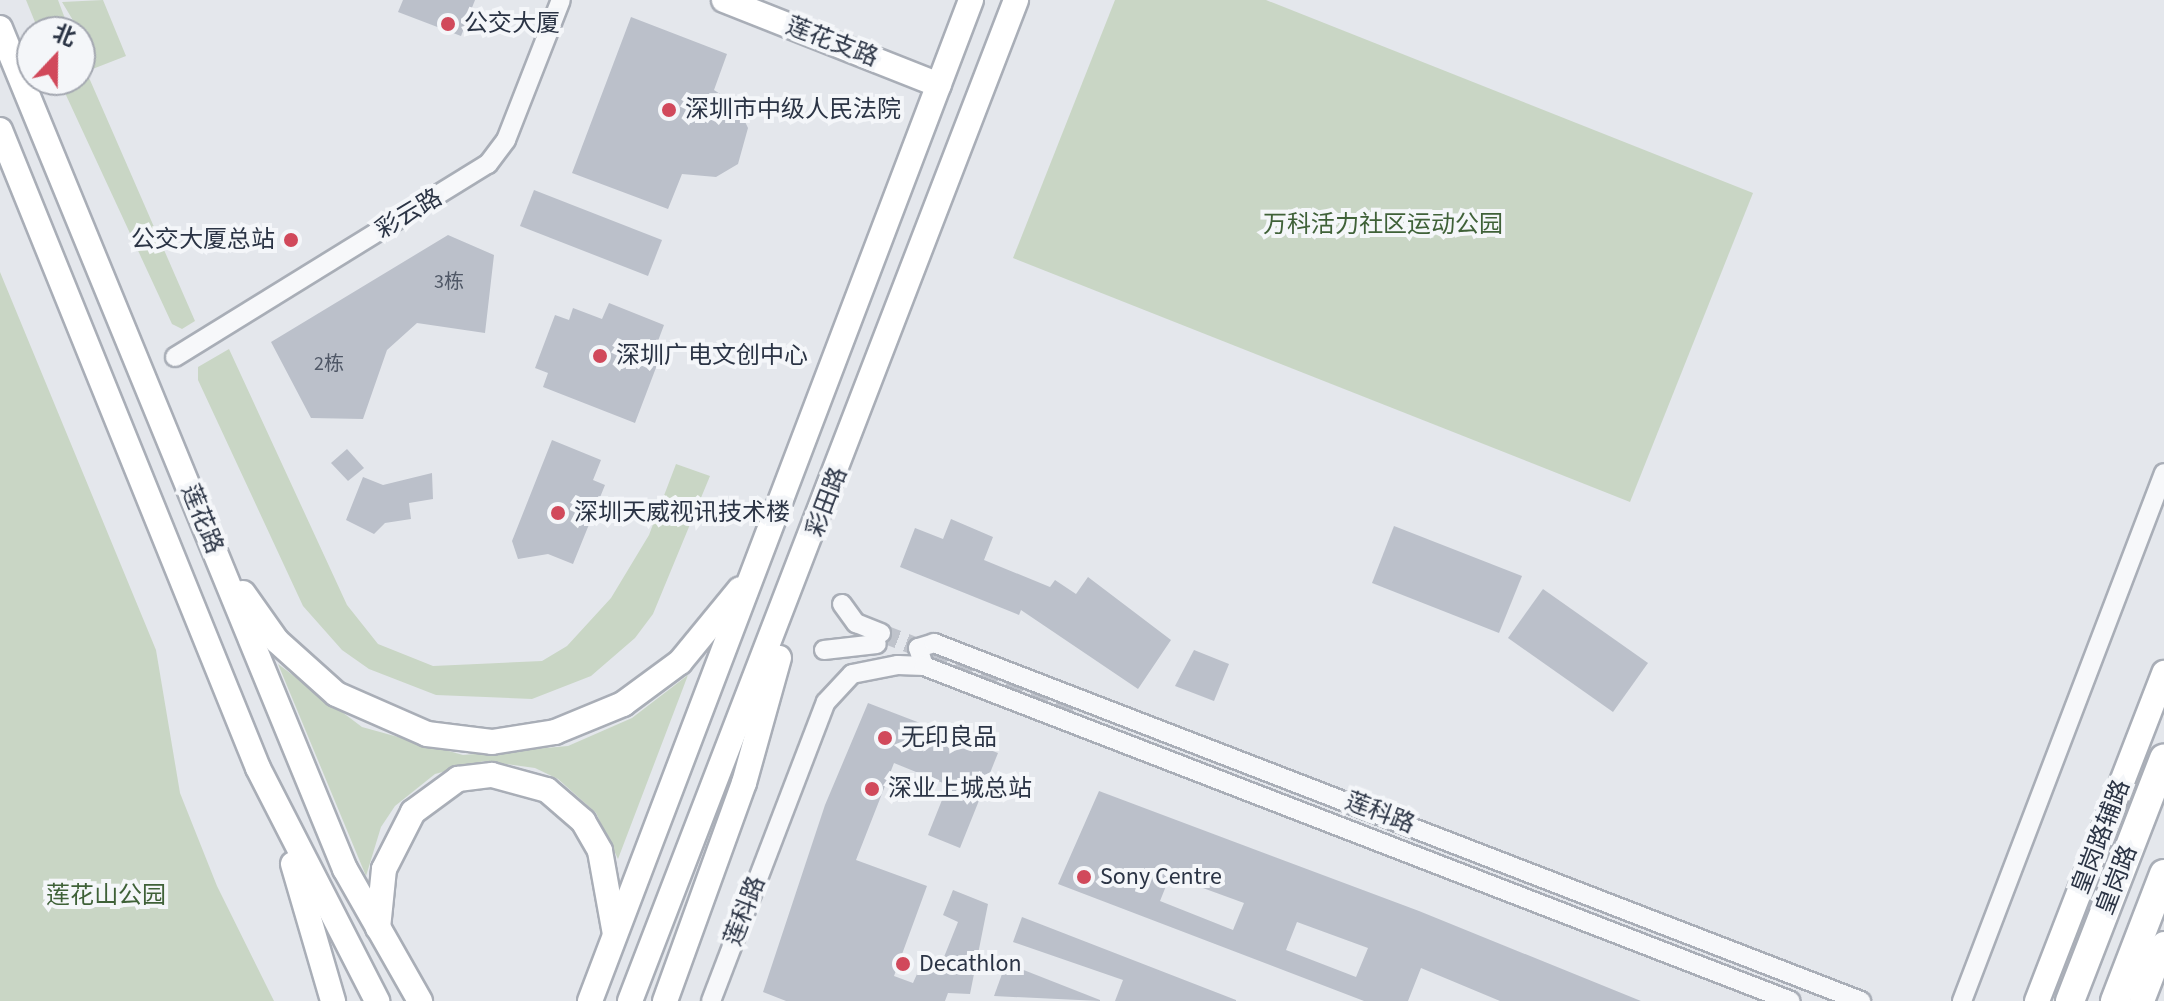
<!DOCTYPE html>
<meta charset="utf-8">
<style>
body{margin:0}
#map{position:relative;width:2164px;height:1001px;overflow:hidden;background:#e4e7ec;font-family:"Source Sans 3","Noto Sans SC",sans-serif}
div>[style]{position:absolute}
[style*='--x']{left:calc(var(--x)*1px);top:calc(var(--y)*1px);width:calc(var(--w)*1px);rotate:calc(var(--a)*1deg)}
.green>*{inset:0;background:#c9d6c5}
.building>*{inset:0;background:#bbc0ca}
.minor-tunnel>*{height:18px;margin-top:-9px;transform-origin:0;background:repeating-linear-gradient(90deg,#bfc3cb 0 18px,transparent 0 27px)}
.roads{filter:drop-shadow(2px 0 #a9aeb7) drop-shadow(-2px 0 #a9aeb7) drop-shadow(0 2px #a9aeb7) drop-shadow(0 -2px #a9aeb7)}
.minor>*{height:18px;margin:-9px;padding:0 9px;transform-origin:9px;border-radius:9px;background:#f7f8fa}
.major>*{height:24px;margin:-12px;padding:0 12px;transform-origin:12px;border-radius:12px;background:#fff}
.highway>*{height:28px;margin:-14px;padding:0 14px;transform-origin:14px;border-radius:14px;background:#fff}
.dots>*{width:22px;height:22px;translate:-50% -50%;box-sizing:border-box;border:4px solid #f4f6f9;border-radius:50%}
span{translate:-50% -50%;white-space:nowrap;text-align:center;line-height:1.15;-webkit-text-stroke:8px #f4f6f9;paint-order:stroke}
.number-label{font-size:20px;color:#4f5766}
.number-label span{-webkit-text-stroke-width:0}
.poi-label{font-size:24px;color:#2b3445}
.left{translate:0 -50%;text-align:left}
.right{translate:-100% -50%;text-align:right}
.street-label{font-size:24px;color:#2b3445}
.park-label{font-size:24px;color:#3f6138}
.north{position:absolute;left:16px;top:16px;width:80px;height:80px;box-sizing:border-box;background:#f4f6f9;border:2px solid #a4a8b1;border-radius:50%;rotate:22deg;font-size:22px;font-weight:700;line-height:32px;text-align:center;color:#2b3445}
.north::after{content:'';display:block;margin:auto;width:28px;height:36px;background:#d1495b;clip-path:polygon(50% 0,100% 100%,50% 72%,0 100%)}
</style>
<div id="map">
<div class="green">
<i style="clip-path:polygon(26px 0,58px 0,70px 32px,39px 32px)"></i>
<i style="clip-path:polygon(103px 0,126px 56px,90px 70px,80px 32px,62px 2px)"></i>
<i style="clip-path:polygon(1115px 0,1266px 0,1753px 193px,1630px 502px,1013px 258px)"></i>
<i style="clip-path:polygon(80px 57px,195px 321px,182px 329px,172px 324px,59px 80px,80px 80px)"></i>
<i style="clip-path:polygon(0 272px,156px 650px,180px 793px,217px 886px,274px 1001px,0 1001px)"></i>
<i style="clip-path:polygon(229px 349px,347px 605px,378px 644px,433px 666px,542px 661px,567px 646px,611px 598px,649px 535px,676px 464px,710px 476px,653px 614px,635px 638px,591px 676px,532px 699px,436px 695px,369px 669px,342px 650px,303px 606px,198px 380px,198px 367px)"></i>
<i style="clip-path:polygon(278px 664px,362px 727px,463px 755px,568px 746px,632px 718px,688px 675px,618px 859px,596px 813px,558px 779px,535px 768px,484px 761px,435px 774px,395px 806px,381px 827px,366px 876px)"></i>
</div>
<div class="building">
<i style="clip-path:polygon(403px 0,475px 0,461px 36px,398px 12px)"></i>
<i style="clip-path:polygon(631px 17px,727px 54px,714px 90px,737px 105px,748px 128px,738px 164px,716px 177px,682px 174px,668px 209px,572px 173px)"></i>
<i style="clip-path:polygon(534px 190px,662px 240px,648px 276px,520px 226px)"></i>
<i style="clip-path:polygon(448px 235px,494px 255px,485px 333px,417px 323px,387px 350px,363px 419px,311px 418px,271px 342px)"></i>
<i style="clip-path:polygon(609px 303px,664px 325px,658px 341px,665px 344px,635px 423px,543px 387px,548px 373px,535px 368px,555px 315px,569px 320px,573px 308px,602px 319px)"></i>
<i style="clip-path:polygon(552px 440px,601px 460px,593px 480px,605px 485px,573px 564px,548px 554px,518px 559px,512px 541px)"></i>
<i style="clip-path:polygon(347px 449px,364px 468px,348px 481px,331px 463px)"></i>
<i style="clip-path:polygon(432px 473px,433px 499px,409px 503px,411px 519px,385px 523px,374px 534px,346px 520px,363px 477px,383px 485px)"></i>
<i style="clip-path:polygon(951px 519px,993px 537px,984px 560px,1050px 587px,1055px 580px,1076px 594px,1088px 577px,1171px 640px,1138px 689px,1021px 610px,1019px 615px,900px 567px,915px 528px,943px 539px)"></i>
<i style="clip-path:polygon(1394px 526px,1522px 576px,1499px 633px,1372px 583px)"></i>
<i style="clip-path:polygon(1543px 589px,1648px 663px,1613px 712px,1508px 638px)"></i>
<i style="clip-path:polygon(1194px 650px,1229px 664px,1214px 701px,1175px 686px)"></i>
<i style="clip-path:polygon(868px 703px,998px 753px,960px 848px,928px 835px,948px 785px,894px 763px,856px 860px,927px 886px,894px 976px,913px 983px,925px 956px,944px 957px,958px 922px,943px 915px,953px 890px,988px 904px,970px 994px,948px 993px,945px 1001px,786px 1001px,763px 992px,825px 805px)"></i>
<i style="clip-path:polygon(evenodd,1099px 791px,1419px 911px,1641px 1001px,1500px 1001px,1421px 968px,1408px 1001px,1364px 1001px,1058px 884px,1099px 791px,1170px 876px,1244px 903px,1233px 930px,1160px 901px,1170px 876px,1099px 791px,1297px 922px,1368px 948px,1356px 977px,1286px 950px,1297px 922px)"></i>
<i style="clip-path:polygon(1022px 917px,1236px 1000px,1236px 1001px,1115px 1001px,1123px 980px,1013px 942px)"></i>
<i style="clip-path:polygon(1006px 963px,1100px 1000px,1100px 1001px,994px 996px)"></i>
</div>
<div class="minor-tunnel">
<i style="--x:881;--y:633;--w:207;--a:21"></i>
</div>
<div class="roads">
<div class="minor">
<i style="--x:175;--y:357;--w:368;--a:-31.7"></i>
<i style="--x:488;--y:164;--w:30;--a:-53"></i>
<i style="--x:506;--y:140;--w:150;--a:-68.6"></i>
<i style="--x:842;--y:604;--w:24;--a:54"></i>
<i style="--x:856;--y:623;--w:27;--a:22"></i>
<i style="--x:824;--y:650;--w:53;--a:-6.5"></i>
<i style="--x:924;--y:666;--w:19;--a:-108"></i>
<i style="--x:918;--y:648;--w:17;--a:-17"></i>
<i style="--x:934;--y:643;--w:994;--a:21.12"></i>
<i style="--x:711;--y:1001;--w:320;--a:-69"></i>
<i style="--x:826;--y:702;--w:38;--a:-47"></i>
<i style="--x:852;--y:674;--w:47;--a:-11.1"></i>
<i style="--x:898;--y:665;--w:26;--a:2"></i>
<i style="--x:924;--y:666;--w:929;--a:21.13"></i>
<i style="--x:1962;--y:1001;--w:565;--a:-69.06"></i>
</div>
<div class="major">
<i style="--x:724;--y:0;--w:231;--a:21.6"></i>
<i style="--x:0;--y:28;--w:909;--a:67.7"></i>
<i style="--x:345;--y:869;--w:152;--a:60.4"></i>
<i style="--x:0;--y:130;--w:688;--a:67.98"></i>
<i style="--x:258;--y:768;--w:262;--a:62.9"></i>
<i style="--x:243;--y:593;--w:59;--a:54.7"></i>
<i style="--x:277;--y:641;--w:79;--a:41.9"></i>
<i style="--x:336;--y:694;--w:99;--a:23.7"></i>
<i style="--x:427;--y:734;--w:65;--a:7"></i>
<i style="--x:492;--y:742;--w:64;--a:-9"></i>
<i style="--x:555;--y:732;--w:74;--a:-22.4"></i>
<i style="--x:623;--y:704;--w:71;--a:-36.4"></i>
<i style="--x:680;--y:662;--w:94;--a:-50.6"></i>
<i style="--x:293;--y:864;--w:143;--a:73.7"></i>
<i style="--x:378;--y:928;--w:59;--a:-84.2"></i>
<i style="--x:384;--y:869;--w:64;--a:-63"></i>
<i style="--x:413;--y:812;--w:56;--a:-36.3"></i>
<i style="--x:458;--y:779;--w:34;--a:-7"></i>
<i style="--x:492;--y:775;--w:57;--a:15.3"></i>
<i style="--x:547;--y:790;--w:48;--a:40.7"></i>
<i style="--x:583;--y:821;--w:34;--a:60"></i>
<i style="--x:600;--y:851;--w:84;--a:79.8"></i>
<i style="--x:590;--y:1001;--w:1071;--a:-69.16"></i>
<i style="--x:630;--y:1001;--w:1073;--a:-68.91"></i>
<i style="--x:665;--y:1001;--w:232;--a:-70.1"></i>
<i style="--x:744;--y:783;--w:130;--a:-74.4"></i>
<i style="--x:2037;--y:1001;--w:352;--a:-68.8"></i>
<i style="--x:2142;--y:1001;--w:61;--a:-68.9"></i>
</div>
<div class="highway">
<i style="--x:2070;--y:1001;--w:260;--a:-68.8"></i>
<i style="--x:2115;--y:1001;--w:136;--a:-68.9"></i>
</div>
</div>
<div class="dots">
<i style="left:448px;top:24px;background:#d1495b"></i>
<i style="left:669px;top:110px;background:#d1495b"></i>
<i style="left:291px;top:240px;background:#d1495b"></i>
<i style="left:600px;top:356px;background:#d1495b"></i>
<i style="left:558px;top:513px;background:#d1495b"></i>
<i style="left:885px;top:738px;background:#d1495b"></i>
<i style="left:872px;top:789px;background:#d1495b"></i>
<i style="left:1084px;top:877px;background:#d1495b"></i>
<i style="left:903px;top:964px;background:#d1495b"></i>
</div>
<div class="number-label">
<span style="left:449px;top:282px">3栋</span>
<span style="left:329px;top:364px">2栋</span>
</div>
<div class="poi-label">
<span class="left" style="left:464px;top:24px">公交大厦</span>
<span class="left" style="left:685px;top:110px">深圳市中级人民法院</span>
<span class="right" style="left:275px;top:240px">公交大厦总站</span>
<span class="left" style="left:616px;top:356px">深圳广电文创中心</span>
<span class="left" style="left:574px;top:513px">深圳天威视讯技术楼</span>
<span class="left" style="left:901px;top:738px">无印良品</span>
<span class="left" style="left:888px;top:789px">深业上城总站</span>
<span class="left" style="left:1100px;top:877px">Sony Centre</span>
<span class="left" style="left:919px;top:964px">Decathlon</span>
</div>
<div class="street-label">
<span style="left:832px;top:42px;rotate:21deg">莲花支路</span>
<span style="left:409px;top:214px;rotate:-31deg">彩云路</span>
<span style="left:827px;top:502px;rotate:-69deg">彩田路</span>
<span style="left:202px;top:519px;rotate:68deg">莲花路</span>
<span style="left:1380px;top:813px;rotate:21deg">莲科路</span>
<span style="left:2101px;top:837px;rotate:-69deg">皇岗路辅路</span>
<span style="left:2117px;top:880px;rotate:-69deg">皇岗路</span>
<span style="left:745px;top:911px;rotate:-69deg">莲科路</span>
</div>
<div class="park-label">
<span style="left:1383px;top:225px">万科活力社区运动公园</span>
<span style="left:106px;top:896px">莲花山公园</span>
</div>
<div class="north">北</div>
</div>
